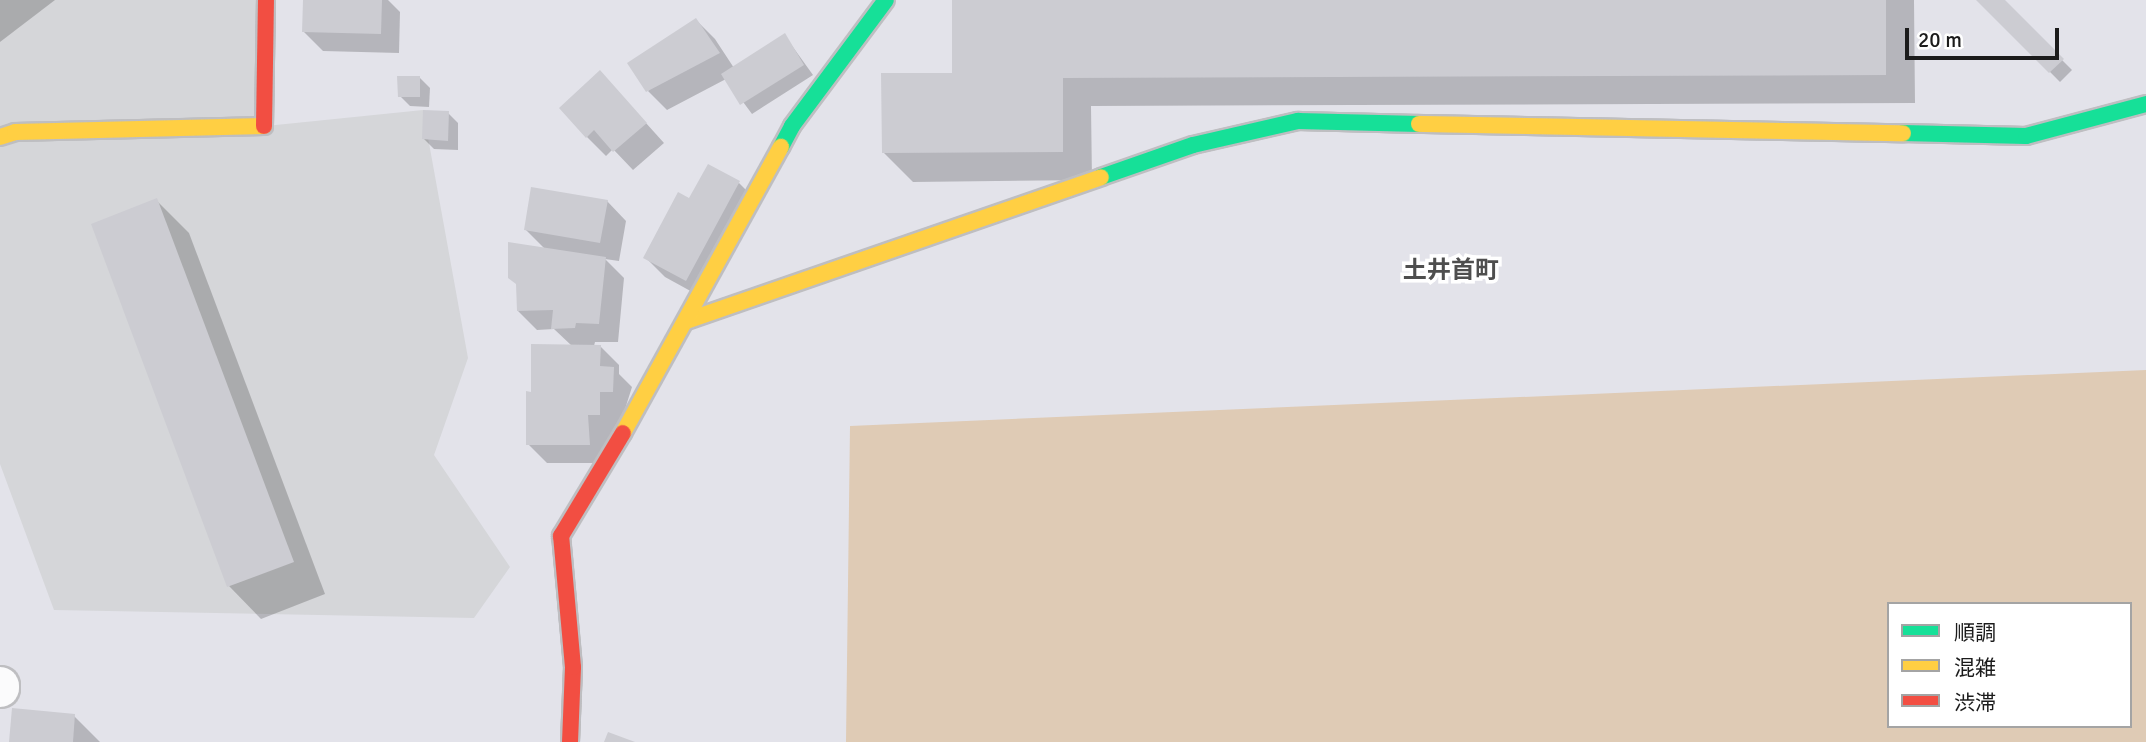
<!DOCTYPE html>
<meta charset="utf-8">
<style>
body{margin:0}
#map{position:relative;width:2146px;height:742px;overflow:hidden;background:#e3e3ea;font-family:Signika,"Noto Sans JP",sans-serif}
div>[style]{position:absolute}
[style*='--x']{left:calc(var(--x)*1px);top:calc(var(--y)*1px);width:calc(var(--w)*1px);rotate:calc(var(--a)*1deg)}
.residential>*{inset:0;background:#d5d6d9}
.water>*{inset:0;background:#dfcbb5}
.shadow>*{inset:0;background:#0003}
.building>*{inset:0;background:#ccccd2}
.roads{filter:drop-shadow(2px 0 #bebec1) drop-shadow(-2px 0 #bebec1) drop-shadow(0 2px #bebec1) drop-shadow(0 -2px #bebec1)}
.street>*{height:38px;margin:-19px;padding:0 19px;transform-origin:19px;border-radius:19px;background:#fbfbfc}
.fast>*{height:16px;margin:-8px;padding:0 8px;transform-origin:8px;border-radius:8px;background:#16e098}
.slow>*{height:16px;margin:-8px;padding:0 8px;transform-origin:8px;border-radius:8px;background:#ffcf43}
.jam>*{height:16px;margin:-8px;padding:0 8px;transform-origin:8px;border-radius:8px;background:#f24e42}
span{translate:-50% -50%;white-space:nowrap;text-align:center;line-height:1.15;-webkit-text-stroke:7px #fff;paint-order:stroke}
.quarter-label{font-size:24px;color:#4e4e4e;font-weight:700}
.legend{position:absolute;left:1887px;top:602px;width:245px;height:126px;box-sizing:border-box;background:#fff;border:2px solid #a4a4a4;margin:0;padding:9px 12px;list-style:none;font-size:21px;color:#1b1b1b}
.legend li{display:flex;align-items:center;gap:14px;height:35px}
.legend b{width:35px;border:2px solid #a4a4a4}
.scale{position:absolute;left:1905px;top:28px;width:154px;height:32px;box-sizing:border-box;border:4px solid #1b1b1b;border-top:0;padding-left:9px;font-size:21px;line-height:24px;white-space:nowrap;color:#1b1b1b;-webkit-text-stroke:5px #fff;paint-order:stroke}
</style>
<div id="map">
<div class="residential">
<i style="clip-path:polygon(0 0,266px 0,266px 126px,423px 110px,468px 358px,434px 455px,510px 567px,474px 618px,54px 610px,0 464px)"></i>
</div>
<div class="water">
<i style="clip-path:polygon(evenodd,2146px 370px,2146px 742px,846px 742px,850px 426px,2146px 370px,1889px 604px,2130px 604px,2130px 726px,1889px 726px,1889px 604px)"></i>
</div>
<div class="shadow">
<i style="clip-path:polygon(0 0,55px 0,0 42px)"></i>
<i style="clip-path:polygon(304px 0,388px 0,400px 12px,399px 53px,323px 51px,304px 32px)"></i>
<i style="clip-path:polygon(953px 0,1914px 0,1915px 103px,1091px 106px,1092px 180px,913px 182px,883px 152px,954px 74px)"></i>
<i style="clip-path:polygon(1979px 0,2002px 0,2072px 70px,2060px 82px)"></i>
<i style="clip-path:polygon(696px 20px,715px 39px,734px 68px,785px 36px,813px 75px,752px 114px,726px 79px,667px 110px,648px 91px)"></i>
<i style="clip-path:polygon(600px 72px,664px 143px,633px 170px,613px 149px,606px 156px,587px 137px)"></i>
<i style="clip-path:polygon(420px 78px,430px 88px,429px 107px,410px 106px,400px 96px)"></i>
<i style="clip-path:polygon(448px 113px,458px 123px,458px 150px,434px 149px,424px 139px)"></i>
<i style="clip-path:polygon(739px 183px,758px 202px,705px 299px,665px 277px,646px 258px,690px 201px)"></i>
<i style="clip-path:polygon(157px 201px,189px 233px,325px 594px,261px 619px,229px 586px)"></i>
<i style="clip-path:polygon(607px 201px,626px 221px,619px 261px,605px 259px,624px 278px,618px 342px,595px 342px,594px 346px,600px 346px,619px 365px,619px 374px,632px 387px,608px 463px,547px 463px,528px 444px,533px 394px,572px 346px,554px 329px,537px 330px,518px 311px,546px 250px,526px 230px)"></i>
<i style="clip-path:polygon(74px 716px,100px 742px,11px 742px)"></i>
</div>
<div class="building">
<i style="clip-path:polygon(303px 0,382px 0,381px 34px,302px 32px)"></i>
<i style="clip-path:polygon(952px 0,1886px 0,1886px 75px,1063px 78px,1063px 152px,882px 153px,881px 73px,952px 73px)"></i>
<i style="clip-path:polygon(1976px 0,2005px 0,2064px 59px,2049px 73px)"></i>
<i style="clip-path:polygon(696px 18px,720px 53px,646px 92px,627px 63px)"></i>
<i style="clip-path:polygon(785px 33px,804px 65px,740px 105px,721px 74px)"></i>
<i style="clip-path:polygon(600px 70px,647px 123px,613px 152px,594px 130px,586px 138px,559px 108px)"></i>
<i style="clip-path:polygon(397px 76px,420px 76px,420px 97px,398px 97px)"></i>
<i style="clip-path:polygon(423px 110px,449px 111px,448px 141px,422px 139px)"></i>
<i style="clip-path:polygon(708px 164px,740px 181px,686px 281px,643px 258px,678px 192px,689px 198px)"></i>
<i style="clip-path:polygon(531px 187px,608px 200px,600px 243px,524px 230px)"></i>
<i style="clip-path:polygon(157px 198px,294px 562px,227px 587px,91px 224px)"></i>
<i style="clip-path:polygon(508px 242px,606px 257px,599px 324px,576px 323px,575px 328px,551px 329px,553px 310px,517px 311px,516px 284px,508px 278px)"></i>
<i style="clip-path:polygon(531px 344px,601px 345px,600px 366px,614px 367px,613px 392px,600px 392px,600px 415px,588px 415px,590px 445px,526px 445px,526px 391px,531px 392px)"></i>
<i style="clip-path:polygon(12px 708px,75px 714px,73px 742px,9px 742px)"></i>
<i style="clip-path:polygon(608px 732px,635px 742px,604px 742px)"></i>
</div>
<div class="roads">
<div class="street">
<i style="--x:0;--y:686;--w:2;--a:90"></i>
</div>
<div class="fast">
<i style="--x:1903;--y:133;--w:123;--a:1.4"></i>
<i style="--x:2026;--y:136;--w:124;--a:-14.9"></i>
<i style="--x:781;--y:147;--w:24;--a:-62"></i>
<i style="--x:792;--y:126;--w:157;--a:-53.3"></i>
<i style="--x:1101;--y:177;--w:97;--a:-19.2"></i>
<i style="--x:1193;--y:145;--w:108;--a:-12.9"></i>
<i style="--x:1298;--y:121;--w:121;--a:1.4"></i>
</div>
<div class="slow">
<i style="--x:1419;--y:124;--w:484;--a:1.1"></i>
<i style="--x:0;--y:137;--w:16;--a:-18"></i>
<i style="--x:15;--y:132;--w:249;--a:-1.4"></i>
<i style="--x:686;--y:321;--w:439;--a:-19.1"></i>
<i style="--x:623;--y:433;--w:327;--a:-61.1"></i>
</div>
<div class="jam">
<i style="--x:264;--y:126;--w:126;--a:-89.1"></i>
<i style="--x:570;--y:742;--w:75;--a:-87.7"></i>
<i style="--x:573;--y:667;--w:132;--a:-95.2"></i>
<i style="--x:561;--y:536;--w:120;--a:-59"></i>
</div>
</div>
<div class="quarter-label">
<span style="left:1451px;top:271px">土井首町</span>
</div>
<ul class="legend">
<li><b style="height:9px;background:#16e098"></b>順調</li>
<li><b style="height:9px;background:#ffcf43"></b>混雑</li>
<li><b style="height:9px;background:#f24e42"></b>渋滞</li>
</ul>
<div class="scale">20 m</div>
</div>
